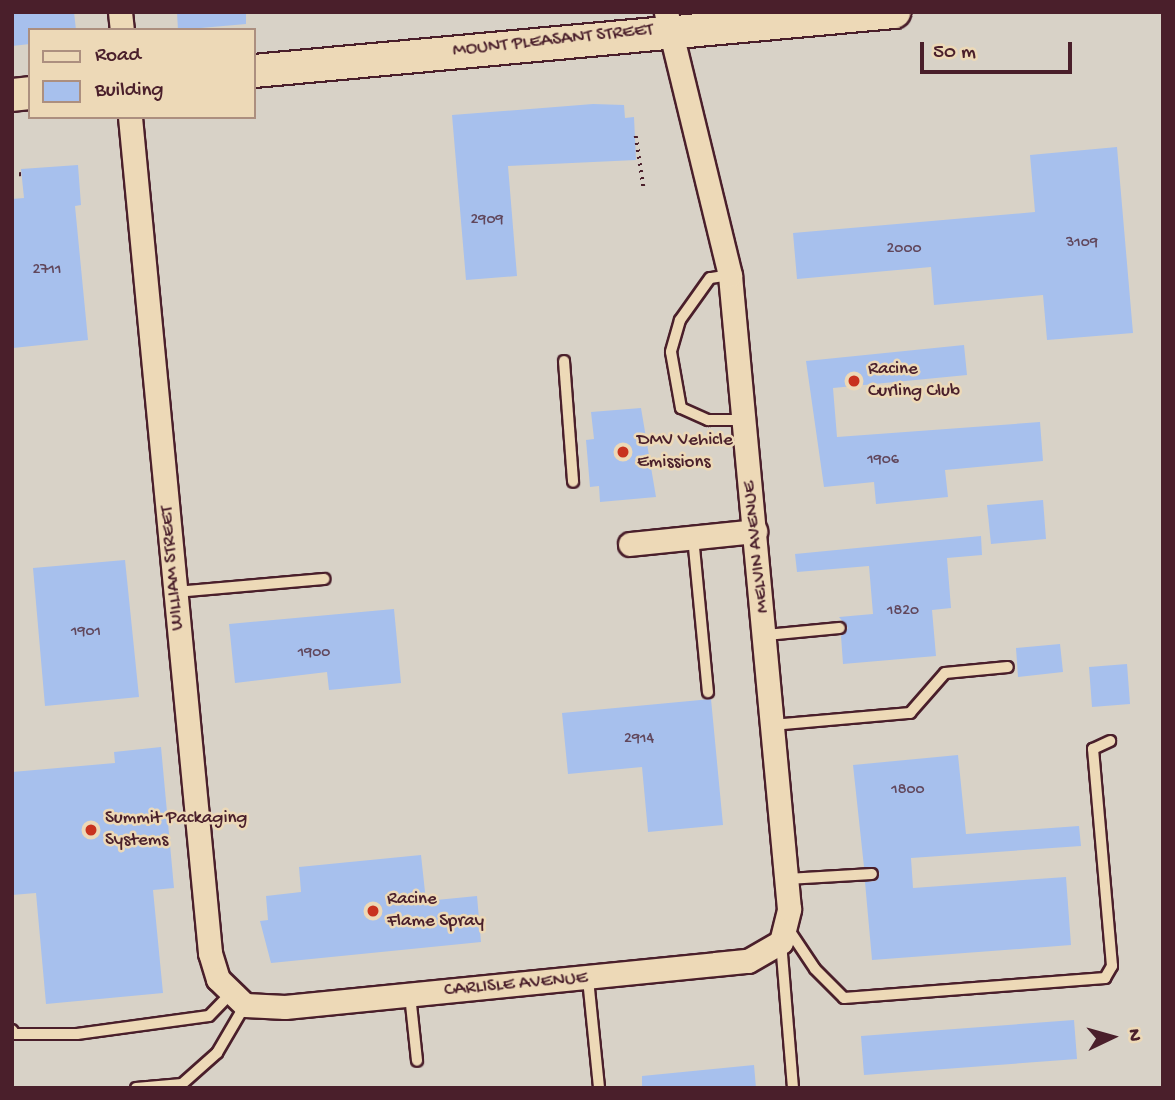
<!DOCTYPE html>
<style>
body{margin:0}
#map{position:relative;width:1175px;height:1100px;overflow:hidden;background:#d8d2c7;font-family:"Gochi Hand",sans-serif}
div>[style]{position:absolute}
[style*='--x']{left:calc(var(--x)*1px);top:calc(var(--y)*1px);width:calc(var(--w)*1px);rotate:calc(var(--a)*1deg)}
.building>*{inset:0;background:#a7c0ed}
.path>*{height:3.5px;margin-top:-1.75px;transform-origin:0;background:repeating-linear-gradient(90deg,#4a1f2b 0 2px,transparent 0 7px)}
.roads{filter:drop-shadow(2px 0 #4a1f2b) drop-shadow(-2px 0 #4a1f2b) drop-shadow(0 2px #4a1f2b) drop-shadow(0 -2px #4a1f2b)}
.lane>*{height:10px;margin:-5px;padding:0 5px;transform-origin:5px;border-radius:5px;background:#edd9b7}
.street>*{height:23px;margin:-11.5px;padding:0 11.5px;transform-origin:11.5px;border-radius:11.5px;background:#edd9b7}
.secondary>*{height:32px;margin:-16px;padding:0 16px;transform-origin:16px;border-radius:16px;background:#edd9b7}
.dots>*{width:19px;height:19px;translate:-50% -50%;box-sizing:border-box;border:4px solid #edd9b7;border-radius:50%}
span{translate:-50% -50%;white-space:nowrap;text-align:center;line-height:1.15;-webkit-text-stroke:5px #edd9b7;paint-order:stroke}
.number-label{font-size:16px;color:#61475c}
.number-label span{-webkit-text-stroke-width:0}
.street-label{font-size:19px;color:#4a1f2b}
.poi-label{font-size:19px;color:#4a1f2b}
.left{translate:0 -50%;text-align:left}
.frame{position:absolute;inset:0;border:14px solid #4a1f2b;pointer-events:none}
.legend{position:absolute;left:28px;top:28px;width:228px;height:91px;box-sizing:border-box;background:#edd9b7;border:2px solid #ac8f7f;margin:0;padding:9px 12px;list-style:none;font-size:21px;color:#4a1f2b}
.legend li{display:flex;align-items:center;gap:14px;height:35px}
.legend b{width:35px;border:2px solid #ac8f7f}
.north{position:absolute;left:1077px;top:1002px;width:70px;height:70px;-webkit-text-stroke:5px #edd9b7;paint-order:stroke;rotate:85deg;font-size:19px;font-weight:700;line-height:28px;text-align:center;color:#4a1f2b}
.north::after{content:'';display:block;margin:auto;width:24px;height:32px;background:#4a1f2b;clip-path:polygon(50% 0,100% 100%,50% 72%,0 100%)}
.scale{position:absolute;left:920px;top:42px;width:152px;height:32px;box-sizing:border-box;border:4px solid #4a1f2b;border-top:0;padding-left:9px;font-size:21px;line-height:24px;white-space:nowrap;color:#4a1f2b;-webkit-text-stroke:5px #edd9b7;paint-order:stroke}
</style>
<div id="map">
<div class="building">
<i style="clip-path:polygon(12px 12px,74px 12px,76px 30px,30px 30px,30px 44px,12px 46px)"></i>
<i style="clip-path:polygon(177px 12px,246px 12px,246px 24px,178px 30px)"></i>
<i style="clip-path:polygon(593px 104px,624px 105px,625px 118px,634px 117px,636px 160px,508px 166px,517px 276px,466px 280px,452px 115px)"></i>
<i style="clip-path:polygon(1117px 147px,1133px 333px,1047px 340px,1043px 295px,934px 305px,931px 267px,797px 279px,793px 233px,1035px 212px,1030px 155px)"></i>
<i style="clip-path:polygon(78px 165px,81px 205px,75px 206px,88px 340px,13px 348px,12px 199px,24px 198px,21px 169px)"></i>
<i style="clip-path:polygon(964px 345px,967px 375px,833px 388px,837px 437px,1040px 422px,1043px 461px,945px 470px,948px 497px,876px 504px,874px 482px,824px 487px,806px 361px)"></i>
<i style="clip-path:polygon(641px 408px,656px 497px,600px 502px,599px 486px,590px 487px,586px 440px,594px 439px,591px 412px)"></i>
<i style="clip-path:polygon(1043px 500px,1046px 539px,991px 544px,987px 505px)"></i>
<i style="clip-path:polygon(981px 536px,982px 555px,947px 558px,951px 608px,932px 610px,936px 656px,843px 664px,841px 636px,848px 628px,839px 617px,873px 614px,869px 566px,797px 572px,795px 554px)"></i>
<i style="clip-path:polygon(125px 560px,139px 697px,45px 706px,33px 568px)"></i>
<i style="clip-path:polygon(394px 609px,401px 683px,329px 690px,327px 672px,235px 683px,229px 624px)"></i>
<i style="clip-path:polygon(1060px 644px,1063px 672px,1018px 677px,1016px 648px)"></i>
<i style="clip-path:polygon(1127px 664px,1130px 704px,1092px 707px,1089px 667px)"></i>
<i style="clip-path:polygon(711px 699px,723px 825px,648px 832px,642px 767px,568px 774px,562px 713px)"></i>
<i style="clip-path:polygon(161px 747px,174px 888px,153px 890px,163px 993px,46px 1004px,36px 893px,12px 895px,12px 772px,115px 763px,114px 752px)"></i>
<i style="clip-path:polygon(958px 755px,966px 834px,1079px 826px,1081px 846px,911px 858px,913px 888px,1066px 877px,1071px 945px,872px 960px,865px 882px,876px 881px,880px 873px,864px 867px,853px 765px)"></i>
<i style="clip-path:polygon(421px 855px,426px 901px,477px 896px,481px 942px,271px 963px,260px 921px,268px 920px,266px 896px,301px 892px,299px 867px)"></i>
<i style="clip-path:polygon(1074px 1020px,1077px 1059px,864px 1075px,861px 1036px)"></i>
<i style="clip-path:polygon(754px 1065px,756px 1088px,642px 1088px,642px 1076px)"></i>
</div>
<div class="path">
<i style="--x:636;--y:136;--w:55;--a:81.6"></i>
<i style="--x:12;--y:175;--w:10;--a:-6"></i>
</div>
<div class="roads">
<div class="lane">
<i style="--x:730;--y:275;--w:20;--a:171"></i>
<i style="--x:710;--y:278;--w:52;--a:125.5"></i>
<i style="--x:680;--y:320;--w:33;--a:106"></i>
<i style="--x:671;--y:352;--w:57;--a:79.9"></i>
<i style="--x:681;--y:408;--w:30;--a:24"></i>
<i style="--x:708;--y:420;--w:36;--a:0"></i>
<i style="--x:564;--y:361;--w:121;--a:85.7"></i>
<i style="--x:693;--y:537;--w:156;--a:84.5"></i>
<i style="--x:175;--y:592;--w:150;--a:-5"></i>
<i style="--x:766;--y:635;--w:74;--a:-5.4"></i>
<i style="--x:772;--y:725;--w:139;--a:-5"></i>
<i style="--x:910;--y:713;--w:53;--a:-48.8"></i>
<i style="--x:945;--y:673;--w:63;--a:-5.4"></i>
<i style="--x:787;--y:879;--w:85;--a:-3.4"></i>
<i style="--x:787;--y:927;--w:50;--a:56.3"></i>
<i style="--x:815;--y:969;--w:41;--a:45"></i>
<i style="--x:844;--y:998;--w:262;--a:-4.4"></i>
<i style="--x:1105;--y:978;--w:14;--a:-60"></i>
<i style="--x:1112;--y:966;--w:218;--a:-95"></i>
<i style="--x:1093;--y:749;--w:19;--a:-25"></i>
<i style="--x:781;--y:942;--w:146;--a:85.3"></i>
<i style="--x:588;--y:979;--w:110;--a:84.2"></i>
<i style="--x:410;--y:995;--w:66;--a:83.9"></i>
<i style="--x:12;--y:1030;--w:5;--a:53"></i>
<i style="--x:15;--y:1034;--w:62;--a:0"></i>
<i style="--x:77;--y:1034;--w:133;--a:-7.8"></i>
<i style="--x:209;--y:1016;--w:32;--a:-46"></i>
<i style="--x:136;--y:1088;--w:46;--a:-5"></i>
<i style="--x:182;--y:1084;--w:47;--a:-41.5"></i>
<i style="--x:217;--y:1053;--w:56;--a:-59.7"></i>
</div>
<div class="street">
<i style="--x:120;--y:12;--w:18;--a:84"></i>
<i style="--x:130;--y:117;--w:840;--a:84.53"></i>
<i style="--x:210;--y:953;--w:27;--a:73"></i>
<i style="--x:218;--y:979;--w:37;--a:44"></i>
<i style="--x:245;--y:1005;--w:40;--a:2.9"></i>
<i style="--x:285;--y:1007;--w:465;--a:-5.7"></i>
<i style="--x:748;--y:961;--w:38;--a:-30"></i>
<i style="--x:781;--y:942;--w:34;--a:-76"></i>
<i style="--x:789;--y:909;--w:637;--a:-95.32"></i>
<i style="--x:730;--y:275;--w:271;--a:-103.7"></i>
<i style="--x:630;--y:544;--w:126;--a:-5.9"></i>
</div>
<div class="secondary">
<i style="--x:254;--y:71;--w:643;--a:-5.27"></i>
<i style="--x:12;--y:95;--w:18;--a:-6"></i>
</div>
</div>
<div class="dots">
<i style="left:854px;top:381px;background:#c8321e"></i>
<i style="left:623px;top:452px;background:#c8321e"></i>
<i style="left:91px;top:830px;background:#c8321e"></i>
<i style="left:373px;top:911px;background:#c8321e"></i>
</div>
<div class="number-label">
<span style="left:487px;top:221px">2909</span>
<span style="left:1082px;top:244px">3109</span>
<span style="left:904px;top:250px">2000</span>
<span style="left:47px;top:271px">2711</span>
<span style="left:883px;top:461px">1906</span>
<span style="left:903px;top:612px">1820</span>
<span style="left:86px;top:633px">1901</span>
<span style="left:314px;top:654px">1900</span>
<span style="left:639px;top:740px">2914</span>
<span style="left:908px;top:791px">1800</span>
</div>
<div class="street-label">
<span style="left:553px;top:41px;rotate:-6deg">MOUNT PLEASANT STREET</span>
<span style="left:757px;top:547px;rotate:-96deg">MELVIN AVENUE</span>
<span style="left:173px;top:568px;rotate:-95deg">WILLIAM STREET</span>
<span style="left:516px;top:985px;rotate:-5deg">CARLISLE AVENUE</span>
</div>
<div class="poi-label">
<span class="left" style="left:868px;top:381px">Racine<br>Curling Club</span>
<span class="left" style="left:637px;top:452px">DMV Vehicle<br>Emissions</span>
<span class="left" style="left:105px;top:830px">Summit Packaging<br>Systems</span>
<span class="left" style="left:387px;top:911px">Racine<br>Flame Spray</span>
</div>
<div class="frame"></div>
<ul class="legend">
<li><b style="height:9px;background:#edd9b7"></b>Road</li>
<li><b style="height:19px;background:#a7c0ed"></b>Building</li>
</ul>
<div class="north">N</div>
<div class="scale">50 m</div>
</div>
